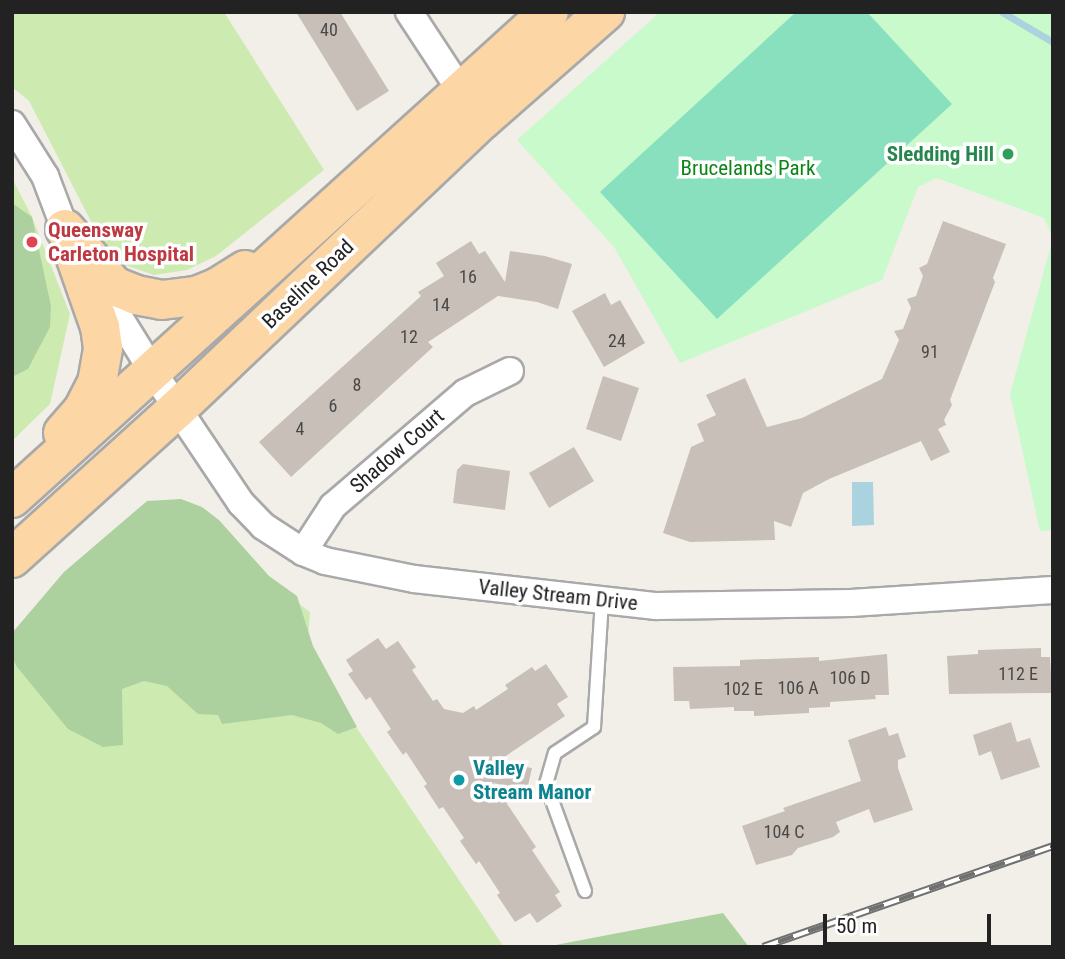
<!DOCTYPE html>
<style>
body{margin:0}
#map{position:relative;width:1065px;height:959px;overflow:hidden;background:#f2efe9;font-family:"Roboto Condensed",sans-serif}
div>[style]{position:absolute}
[style*='--x']{left:calc(var(--x)*1px);top:calc(var(--y)*1px);width:calc(var(--w)*1px);rotate:calc(var(--a)*1deg)}
.grass>*{inset:0;background:#cdebb0}
.forest>*{inset:0;background:#add19e}
.park>*{inset:0;background:#c8facc}
.pitch>*{inset:0;background:#88e0be}
.water>*{inset:0;background:#aad3df}
.stream>*{height:7px;margin:-3.5px;padding:0 3.5px;transform-origin:3.5px;border-radius:3.5px;background:#aad3df}
.building>*{inset:0;background:#c7bfb8}
.roads{filter:drop-shadow(2px 0 #a9a9a9) drop-shadow(-2px 0 #a9a9a9) drop-shadow(0 2px #a9a9a9) drop-shadow(0 -2px #a9a9a9)}
.lane>*{height:12px;margin:-6px;padding:0 6px;transform-origin:6px;border-radius:6px;background:#fff}
.street>*{height:26px;margin:-13px;padding:0 13px;transform-origin:13px;border-radius:13px;background:#fff}
.primary>*{height:38px;margin:-19px;padding:0 19px;transform-origin:19px;border-radius:19px;background:#fcd6a4}
.rail>*{height:8px;margin-top:-4px;transform-origin:0;background:repeating-linear-gradient(90deg,#fff 0 16px,#707070 0 32px);box-sizing:border-box;border-block:2px solid #707070}
.dots>*{width:19px;height:19px;translate:-50% -50%;box-sizing:border-box;border:4px solid #fff;border-radius:50%}
span{translate:-50% -50%;white-space:nowrap;text-align:center;line-height:1.15;-webkit-text-stroke:7px #fff;paint-order:stroke}
.number-label{font-size:18px;color:#4b4948}
.number-label span{-webkit-text-stroke-width:0}
.leisure-label{font-size:21px;color:#27864d;font-weight:700}
.right{translate:-100% -50%;text-align:right}
.park-label{font-size:21px;color:#0c8416}
.health-label{font-size:21px;color:#be3a42;font-weight:700}
.left{translate:0 -50%;text-align:left}
.street-label{font-size:21px;color:#222}
.culture-label{font-size:21px;color:#0d838f;font-weight:700}
.frame{position:absolute;inset:0;border:14px solid #222;pointer-events:none}
.scale{position:absolute;left:823px;top:914px;width:168px;height:32px;box-sizing:border-box;border:4px solid #222;border-top:0;padding-left:9px;font-size:21px;line-height:24px;white-space:nowrap;color:#222;-webkit-text-stroke:5px #fff;paint-order:stroke}
</style>
<div id="map">
<div class="grass">
<i style="clip-path:polygon(12px 12px,224px 12px,324px 170px,216px 256px,187px 270px,154px 275px,122px 264px,98px 235px,29px 101px,12px 87px)"></i>
<i style="clip-path:polygon(12px 178px,32px 217px,70px 314px,50px 404px,12px 441px)"></i>
<i style="clip-path:polygon(175px 511px,310px 612px,307px 654px,504px 947px,12px 947px,12px 645px)"></i>
</div>
<div class="forest">
<i style="clip-path:polygon(12px 203px,32px 217px,51px 306px,50px 327px,28px 369px,12px 377px)"></i>
<i style="clip-path:polygon(181px 499px,202px 507px,219px 520px,269px 576px,297px 596px,313px 646px,357px 727px,338px 734px,321px 723px,292px 715px,222px 724px,218px 715px,198px 714px,167px 686px,144px 681px,122px 689px,123px 745px,103px 747px,68px 729px,17px 667px,12px 657px,12px 633px,64px 572px,147px 501px)"></i>
<i style="clip-path:polygon(723px 913px,749px 947px,545px 947px)"></i>
</div>
<div class="park">
<i style="clip-path:polygon(660px 12px,1053px 12px,1053px 238px,1044px 218px,937px 178px,918px 187px,882px 280px,680px 363px,614px 247px,517px 140px)"></i>
<i style="clip-path:polygon(1053px 238px,1053px 530px,1040px 531px,1010px 394px)"></i>
</div>
<div class="pitch">
<i style="clip-path:polygon(796px 12px,867px 12px,952px 104px,717px 319px,600px 192px)"></i>
</div>
<div class="water">
<i style="clip-path:polygon(852px 482px,873px 482px,874px 525px,852px 526px)"></i>
</div>
<div class="stream">
<i style="--x:1002;--y:12;--w:59;--a:30.5"></i>
</div>
<div class="building">
<i style="clip-path:polygon(296px 12px,340px 12px,389px 91px,357px 111px)"></i>
<i style="clip-path:polygon(943px 221px,1006px 244px,993px 278px,995px 282px,950px 400px,952px 405px,944px 420px,946px 425px,938px 429px,950px 452px,931px 461px,921px 441px,829px 479px,803px 493px,791px 527px,774px 521px,775px 540px,690px 542px,663px 533px,691px 447px,704px 441px,697px 424px,716px 415px,706px 395px,745px 378px,767px 427px,802px 418px,882px 379px,899px 340px,894px 331px,903px 329px,911px 308px,907px 299px,916px 296px,923px 276px,919px 268px,927px 264px)"></i>
<i style="clip-path:polygon(471px 241px,479px 254px,485px 251px,505px 282px,510px 251px,545px 256px,572px 264px,558px 309px,537px 302px,498px 296px,428px 342px,433px 347px,291px 477px,259px 442px,421px 296px,418px 292px,444px 276px,436px 263px)"></i>
<i style="clip-path:polygon(605px 293px,611px 305px,620px 300px,645px 343px,604px 367px,572px 311px)"></i>
<i style="clip-path:polygon(603px 376px,639px 388px,621px 441px,586px 429px)"></i>
<i style="clip-path:polygon(574px 447px,594px 481px,549px 508px,529px 473px)"></i>
<i style="clip-path:polygon(463px 464px,510px 471px,505px 510px,453px 503px,457px 470px)"></i>
<i style="clip-path:polygon(378px 638px,386px 649px,398px 641px,416px 667px,412px 670px,433px 701px,437px 699px,444px 709px,463px 713px,474px 706px,476px 710px,508px 689px,505px 685px,532px 667px,535px 671px,546px 664px,565px 692px,568px 697px,557px 704px,565px 716px,497px 762px,532px 768px,527px 790px,493px 783px,536px 847px,532px 850px,560px 892px,555px 895px,562px 906px,537px 923px,530px 913px,515px 922px,497px 895px,500px 893px,479px 861px,476px 864px,460px 841px,464px 838px,443px 807px,439px 809px,424px 786px,427px 784px,406px 752px,403px 755px,387px 732px,391px 729px,370px 697px,366px 700px,348px 674px,353px 671px,346px 660px)"></i>
<i style="clip-path:polygon(1041px 648px,1041px 657px,1050px 657px,1052px 693px,949px 694px,947px 656px,978px 654px,978px 650px)"></i>
<i style="clip-path:polygon(887px 654px,889px 695px,875px 695px,876px 699px,830px 702px,830px 707px,809px 708px,809px 713px,754px 716px,754px 711px,734px 711px,734px 707px,690px 709px,689px 701px,674px 701px,673px 667px,740px 666px,740px 660px,819px 657px,819px 661px)"></i>
<i style="clip-path:polygon(1011px 722px,1017px 742px,1030px 738px,1040px 767px,1001px 780px,991px 751px,979px 756px,973px 735px)"></i>
<i style="clip-path:polygon(886px 727px,889px 736px,898px 733px,906px 757px,898px 760px,898px 768px,913px 810px,874px 823px,869px 809px,836px 822px,840px 832px,833px 837px,798px 848px,792px 855px,756px 865px,742px 826px,785px 811px,783px 808px,861px 781px,848px 740px)"></i>
</div>
<div class="roads">
<div class="lane">
<i style="--x:585;--y:891;--w:114;--a:-110"></i>
<i style="--x:546;--y:784;--w:32;--a:-74"></i>
<i style="--x:555;--y:753;--w:47;--a:-33.7"></i>
<i style="--x:594;--y:727;--w:127;--a:-86.4"></i>
</div>
<div class="street">
<i style="--x:409;--y:12;--w:111;--a:56.7"></i>
<i style="--x:12;--y:124;--w:62;--a:57.6"></i>
<i style="--x:45;--y:176;--w:57;--a:69.3"></i>
<i style="--x:65;--y:229;--w:17;--a:59"></i>
<i style="--x:96;--y:280;--w:108;--a:58.2"></i>
<i style="--x:153;--y:372;--w:158;--a:56.1"></i>
<i style="--x:241;--y:503;--w:32;--a:46"></i>
<i style="--x:263;--y:526;--w:48;--a:33"></i>
<i style="--x:303;--y:552;--w:24;--a:22"></i>
<i style="--x:325;--y:561;--w:91;--a:11.4"></i>
<i style="--x:414;--y:579;--w:244;--a:6.4"></i>
<i style="--x:656;--y:606;--w:195;--a:-0.9"></i>
<i style="--x:851;--y:603;--w:202;--a:-3.7"></i>
<i style="--x:303;--y:552;--w:55;--a:-56.9"></i>
<i style="--x:333;--y:506;--w:174;--a:-40.6"></i>
<i style="--x:465;--y:393;--w:50;--a:-26.1"></i>
</div>
<div class="primary">
<i style="--x:65;--y:229;--w:75;--a:49.3"></i>
<i style="--x:114;--y:286;--w:24;--a:22"></i>
<i style="--x:136;--y:295;--w:26;--a:11"></i>
<i style="--x:162;--y:300;--w:34;--a:-7"></i>
<i style="--x:196;--y:296;--w:24;--a:-22"></i>
<i style="--x:218;--y:287;--w:32;--a:-32"></i>
<i style="--x:63;--y:433;--w:30;--a:-49"></i>
<i style="--x:83;--y:410;--w:30;--a:-63"></i>
<i style="--x:97;--y:383;--w:36;--a:-80"></i>
<i style="--x:103;--y:348;--w:21;--a:-98"></i>
<i style="--x:100;--y:327;--w:82;--a:-109.3"></i>
<i style="--x:12;--y:498;--w:724;--a:-42.15"></i>
<i style="--x:12;--y:558;--w:222;--a:-42.1"></i>
<i style="--x:177;--y:409;--w:420;--a:-43.5"></i>
<i style="--x:482;--y:120;--w:164;--a:-41.3"></i>
</div>
</div>
<div class="rail">
<i style="--x:763;--y:947;--w:307;--a:-19.2"></i>
</div>
<div class="dots">
<i style="left:1008px;top:154px;background:#2e9e5b"></i>
<i style="left:32px;top:242px;background:#e0444e"></i>
<i style="left:459px;top:780px;background:#0f9aa8"></i>
</div>
<div class="number-label">
<span style="left:329px;top:30px">40</span>
<span style="left:468px;top:277px">16</span>
<span style="left:441px;top:305px">14</span>
<span style="left:409px;top:337px">12</span>
<span style="left:617px;top:341px">24</span>
<span style="left:930px;top:352px">91</span>
<span style="left:357px;top:385px">8</span>
<span style="left:333px;top:406px">6</span>
<span style="left:300px;top:429px">4</span>
<span style="left:1018px;top:674px">112 E</span>
<span style="left:850px;top:678px">106 D</span>
<span style="left:798px;top:688px">106 A</span>
<span style="left:743px;top:689px">102 E</span>
<span style="left:784px;top:832px">104 C</span>
</div>
<div class="leisure-label">
<span class="right" style="left:994px;top:154px">Sledding Hill</span>
</div>
<div class="park-label">
<span style="left:748px;top:168px">Brucelands Park</span>
</div>
<div class="health-label">
<span class="left" style="left:48px;top:242px">Queensway<br>Carleton Hospital</span>
</div>
<div class="street-label">
<span style="left:308px;top:284px;rotate:-44deg">Baseline Road</span>
<span style="left:397px;top:451px;rotate:-41deg">Shadow Court</span>
<span style="left:558px;top:595px;rotate:6deg">Valley Stream Drive</span>
</div>
<div class="culture-label">
<span class="left" style="left:473px;top:780px">Valley<br>Stream Manor</span>
</div>
<div class="frame"></div>
<div class="scale">50 m</div>
</div>
